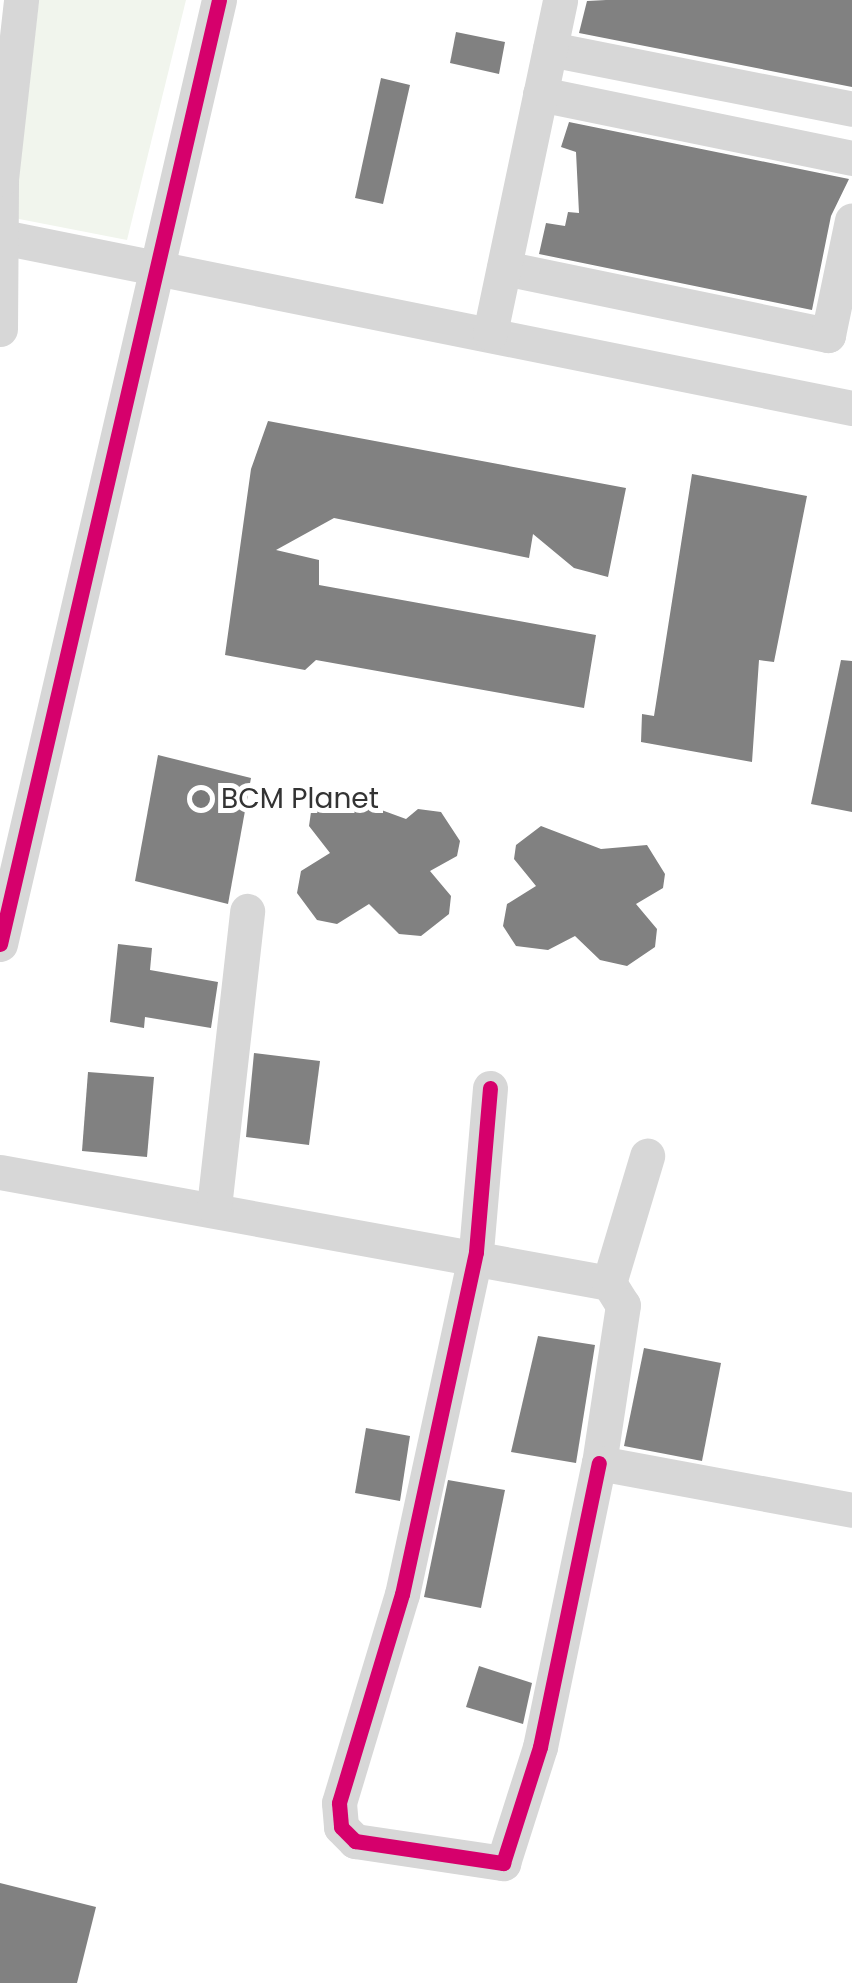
<!DOCTYPE html>
<style>
body{margin:0}
#map{position:relative;width:852px;height:1983px;overflow:hidden;background:#fff;font-family:Poppins,sans-serif}
div>[style]{position:absolute}
[style*='--x']{left:calc(var(--x)*1px);top:calc(var(--y)*1px);width:calc(var(--w)*1px);rotate:calc(var(--a)*1deg)}
.green>*{inset:0;background:#f1f5ed}
.building>*{inset:0;background:#818181}
.minor>*{height:35px;margin:-17.5px;padding:0 17.5px;transform-origin:17.5px;border-radius:17.5px;background:#d7d7d7}
.cycleway>*{height:15px;margin:-7.5px;padding:0 7.5px;transform-origin:7.5px;border-radius:7.5px;background:#d6006c}
.dots>*{width:28px;height:28px;translate:-50% -50%;box-sizing:border-box;border:5px solid #fff;border-radius:50%}
span{translate:-50% -50%;white-space:nowrap;text-align:center;line-height:1.15;-webkit-text-stroke:10px #fff;paint-order:stroke}
.poi-label{font-size:28px;color:#333}
.left{translate:0 -50%;text-align:left}
</style>
<div id="map">
<div class="green">
<i style="clip-path:polygon(39px 0,186px 0,127px 240px,14px 218px)"></i>
</div>
<div class="building">
<i style="clip-path:polygon(606px 0,852px 0,852px 87px,579px 33px,587px 1px)"></i>
<i style="clip-path:polygon(456px 32px,505px 42px,499px 74px,450px 63px)"></i>
<i style="clip-path:polygon(381px 78px,410px 85px,383px 204px,355px 198px)"></i>
<i style="clip-path:polygon(569px 122px,849px 179px,831px 216px,812px 310px,539px 254px,546px 223px,565px 226px,568px 212px,579px 213px,576px 152px,561px 147px)"></i>
<i style="clip-path:polygon(268px 421px,626px 488px,608px 577px,574px 568px,533px 534px,529px 558px,334px 518px,276px 550px,319px 560px,319px 585px,596px 635px,584px 708px,316px 660px,305px 670px,225px 655px,251px 469px)"></i>
<i style="clip-path:polygon(692px 474px,807px 496px,774px 662px,759px 660px,752px 762px,641px 742px,642px 714px,654px 716px)"></i>
<i style="clip-path:polygon(841px 660px,852px 661px,852px 812px,811px 804px)"></i>
<i style="clip-path:polygon(158px 755px,251px 778px,228px 904px,135px 881px)"></i>
<i style="clip-path:polygon(335px 793px,406px 819px,418px 809px,441px 812px,460px 841px,457px 856px,430px 871px,451px 896px,449px 914px,421px 936px,399px 934px,369px 904px,337px 924px,317px 920px,297px 893px,301px 871px,330px 853px,309px 826px,311px 812px)"></i>
<i style="clip-path:polygon(541px 826px,601px 849px,647px 845px,665px 874px,663px 888px,636px 904px,657px 929px,655px 947px,627px 966px,600px 960px,575px 936px,548px 950px,516px 946px,503px 926px,507px 904px,536px 886px,514px 859px,516px 845px)"></i>
<i style="clip-path:polygon(118px 944px,152px 948px,150px 970px,218px 982px,211px 1028px,145px 1017px,144px 1028px,110px 1022px)"></i>
<i style="clip-path:polygon(254px 1053px,320px 1061px,309px 1145px,246px 1137px)"></i>
<i style="clip-path:polygon(88px 1072px,154px 1077px,147px 1157px,82px 1151px)"></i>
<i style="clip-path:polygon(538px 1336px,595px 1345px,576px 1463px,511px 1452px)"></i>
<i style="clip-path:polygon(644px 1348px,721px 1363px,702px 1461px,624px 1446px)"></i>
<i style="clip-path:polygon(366px 1428px,410px 1436px,400px 1501px,355px 1493px)"></i>
<i style="clip-path:polygon(448px 1480px,505px 1490px,481px 1608px,424px 1597px)"></i>
<i style="clip-path:polygon(479px 1666px,532px 1683px,523px 1724px,466px 1707px)"></i>
<i style="clip-path:polygon(0 1883px,96px 1907px,77px 1983px,0 1983px)"></i>
</div>
<div class="minor">
<i style="--x:550;--y:49;--w:308;--a:11.2"></i>
<i style="--x:540;--y:94;--w:318;--a:11.6"></i>
<i style="--x:7;--y:238;--w:862;--a:11.38"></i>
<i style="--x:504;--y:268;--w:331;--a:11.7"></i>
<i style="--x:828;--y:335;--w:117;--a:-78.2"></i>
<i style="--x:0;--y:329;--w:150;--a:-89.6"></i>
<i style="--x:1;--y:179;--w:180;--a:-83.6"></i>
<i style="--x:490;--y:333;--w:340;--a:-78.1"></i>
<i style="--x:0;--y:944;--w:969;--a:-76.94"></i>
<i style="--x:490;--y:1088;--w:165;--a:94.9"></i>
<i style="--x:476;--y:1252;--w:350;--a:102.2"></i>
<i style="--x:402;--y:1594;--w:218;--a:106.8"></i>
<i style="--x:339;--y:1803;--w:24;--a:85"></i>
<i style="--x:341;--y:1827;--w:20;--a:45"></i>
<i style="--x:355;--y:1841;--w:150;--a:8.5"></i>
<i style="--x:503;--y:1863;--w:122;--a:-72.3"></i>
<i style="--x:540;--y:1747;--w:290;--a:-78.3"></i>
<i style="--x:0;--y:1172;--w:619;--a:10.33"></i>
<i style="--x:609;--y:1283;--w:26;--a:58"></i>
<i style="--x:623;--y:1305;--w:160;--a:98.6"></i>
<i style="--x:599;--y:1463;--w:257;--a:10.5"></i>
<i style="--x:214;--y:1207;--w:298;--a:-83.6"></i>
<i style="--x:609;--y:1283;--w:133;--a:-73.3"></i>
</div>
<div class="cycleway">
<i style="--x:0;--y:944;--w:969;--a:-76.94"></i>
<i style="--x:490;--y:1088;--w:165;--a:94.9"></i>
<i style="--x:476;--y:1252;--w:350;--a:102.2"></i>
<i style="--x:402;--y:1594;--w:218;--a:106.8"></i>
<i style="--x:339;--y:1803;--w:24;--a:85"></i>
<i style="--x:341;--y:1827;--w:20;--a:45"></i>
<i style="--x:355;--y:1841;--w:150;--a:8.5"></i>
<i style="--x:503;--y:1863;--w:122;--a:-72.3"></i>
<i style="--x:540;--y:1747;--w:290;--a:-78.3"></i>
</div>
<div class="dots">
<i style="left:201px;top:799px;background:#7a7a7a"></i>
</div>
<div class="poi-label">
<span class="left" style="left:221px;top:799px">BCM Planet</span>
</div>
</div>
